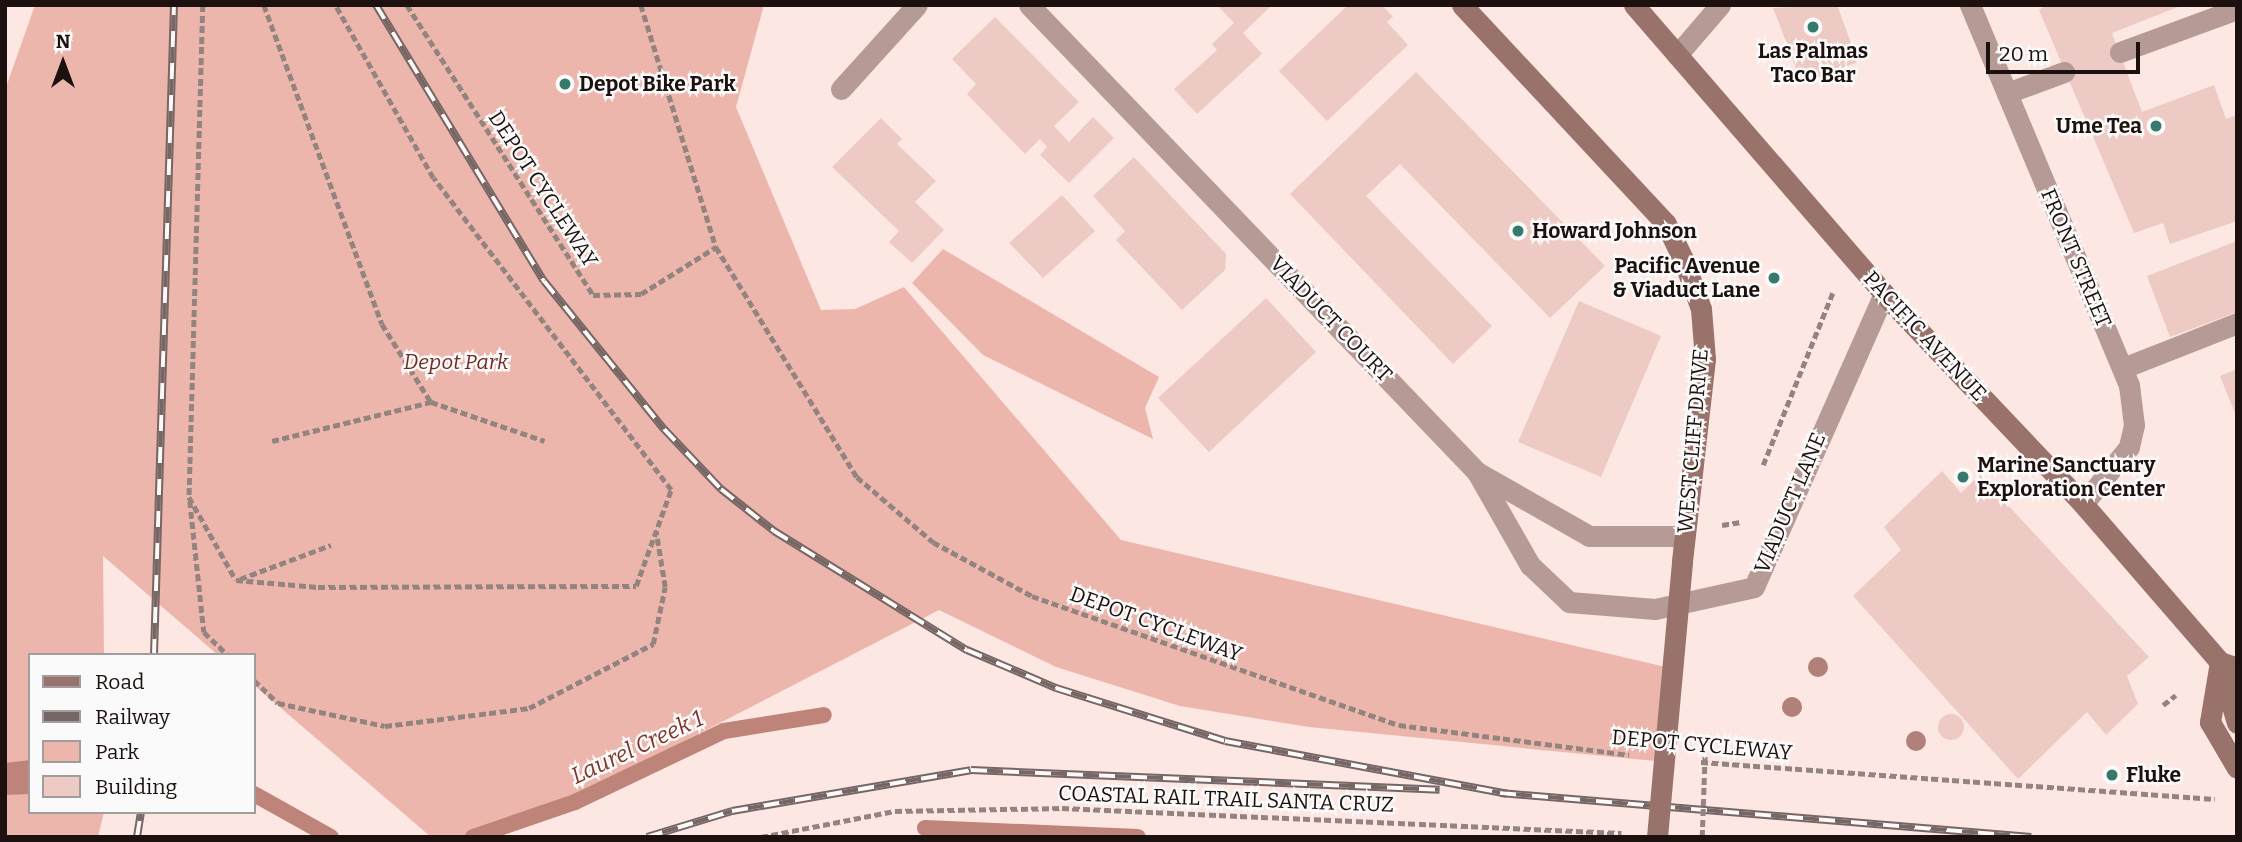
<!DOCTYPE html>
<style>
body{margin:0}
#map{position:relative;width:2242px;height:842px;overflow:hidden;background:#fce7e3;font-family:Bitter,serif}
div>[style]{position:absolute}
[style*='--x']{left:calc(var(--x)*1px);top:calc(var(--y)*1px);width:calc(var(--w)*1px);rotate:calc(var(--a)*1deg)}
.green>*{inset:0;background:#edb6ad}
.water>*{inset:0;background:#be847a}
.stream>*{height:16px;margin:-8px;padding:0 8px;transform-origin:8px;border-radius:8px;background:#be847a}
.building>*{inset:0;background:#edcac4}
.round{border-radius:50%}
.path>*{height:4.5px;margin-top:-2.25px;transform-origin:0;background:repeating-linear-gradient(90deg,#948480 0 7px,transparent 0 10.5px)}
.lane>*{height:21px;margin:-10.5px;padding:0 10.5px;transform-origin:10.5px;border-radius:10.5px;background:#b59a95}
.street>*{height:21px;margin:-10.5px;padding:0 10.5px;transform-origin:10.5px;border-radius:10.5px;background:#b59a95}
.secondary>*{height:21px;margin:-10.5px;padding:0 10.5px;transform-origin:10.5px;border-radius:10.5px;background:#99726b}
.rail>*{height:8px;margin-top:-4px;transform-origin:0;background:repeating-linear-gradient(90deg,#fafafa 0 16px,#766764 0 32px);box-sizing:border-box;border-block:2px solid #766764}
.path-bridge>*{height:4.5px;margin-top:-2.25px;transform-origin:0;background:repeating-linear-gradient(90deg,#948480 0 7px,transparent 0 10.5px)}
.secondary-bridge>*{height:21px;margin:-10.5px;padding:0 10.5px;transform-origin:10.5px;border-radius:10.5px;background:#99726b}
.trees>*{width:20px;height:20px;margin:-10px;border-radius:50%;background:#b18079}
.dots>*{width:19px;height:19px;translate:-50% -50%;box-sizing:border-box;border:4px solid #fafafa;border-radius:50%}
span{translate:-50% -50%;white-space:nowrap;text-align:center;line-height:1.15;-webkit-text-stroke:5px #fafafa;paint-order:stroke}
.poi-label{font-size:21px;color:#1c110f;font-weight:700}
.left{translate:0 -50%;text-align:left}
.right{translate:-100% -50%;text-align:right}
.street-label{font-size:21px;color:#1c110f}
.park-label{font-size:21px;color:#742b22;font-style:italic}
.water-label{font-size:23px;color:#7e352a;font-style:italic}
.frame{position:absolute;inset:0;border:7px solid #1c110f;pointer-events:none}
.legend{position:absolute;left:28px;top:653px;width:228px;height:161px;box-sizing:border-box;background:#fafafa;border:2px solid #a19d9c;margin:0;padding:9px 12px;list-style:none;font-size:21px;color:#1c110f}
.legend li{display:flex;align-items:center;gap:14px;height:35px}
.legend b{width:35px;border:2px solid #a19d9c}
.north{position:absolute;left:28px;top:28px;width:70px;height:70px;-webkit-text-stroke:5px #fafafa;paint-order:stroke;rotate:0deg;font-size:19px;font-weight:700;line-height:28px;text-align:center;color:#1c110f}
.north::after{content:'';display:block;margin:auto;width:24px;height:32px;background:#1c110f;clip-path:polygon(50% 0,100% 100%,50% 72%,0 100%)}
.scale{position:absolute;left:1986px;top:42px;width:154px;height:32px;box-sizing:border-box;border:4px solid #1c110f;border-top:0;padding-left:9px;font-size:21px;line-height:24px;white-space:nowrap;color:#1c110f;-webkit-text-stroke:5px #fafafa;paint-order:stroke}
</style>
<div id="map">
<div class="green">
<i style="clip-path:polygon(35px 5px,764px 5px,736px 107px,821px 310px,855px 309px,904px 287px,1121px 540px,1683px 671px,1655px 761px,1309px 727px,1180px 706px,1056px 667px,939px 610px,499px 837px,431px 837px,254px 685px,254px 655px,218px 655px,103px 556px,104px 655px,30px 655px,30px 812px,104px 812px,98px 837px,5px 837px,5px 90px)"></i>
<i style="clip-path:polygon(943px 249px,1159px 377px,1145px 408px,1153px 439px,983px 355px,912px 283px)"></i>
</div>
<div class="water">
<i style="clip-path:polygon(30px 760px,30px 794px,5px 795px,5px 763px)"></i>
</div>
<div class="stream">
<i style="--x:254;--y:794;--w:88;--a:29.2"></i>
<i style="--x:925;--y:828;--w:213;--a:2.4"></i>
<i style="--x:473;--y:837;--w:108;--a:-18.9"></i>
<i style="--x:575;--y:802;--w:165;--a:-25.5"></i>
<i style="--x:724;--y:731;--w:101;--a:-9.1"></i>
</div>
<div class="building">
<i style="clip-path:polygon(1217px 5px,1272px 5px,1243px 33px,1262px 54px,1197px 114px,1174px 89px,1217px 50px,1212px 44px,1234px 23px)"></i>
<i style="clip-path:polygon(1348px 5px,1382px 5px,1393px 17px,1387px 22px,1408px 45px,1327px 121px,1279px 71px)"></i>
<i style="clip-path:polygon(1837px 5px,1858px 62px,1802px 83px,1773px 8px)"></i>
<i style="clip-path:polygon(2047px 5px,2183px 5px,2112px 33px,2142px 112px,2214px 85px,2226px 119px,2237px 115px,2237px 221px,2170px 244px,2163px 223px,2134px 233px,2039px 10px)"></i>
<i style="clip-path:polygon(995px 17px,1079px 102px,1054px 126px,1069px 142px,1093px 117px,1114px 138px,1069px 183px,1040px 155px,1047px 147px,1040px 139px,1025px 154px,967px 94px,976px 84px,952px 59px)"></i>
<i style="clip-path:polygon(1416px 72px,1605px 266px,1550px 318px,1400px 164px,1366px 196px,1492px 326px,1453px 364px,1290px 194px)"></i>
<i style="clip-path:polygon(881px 118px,902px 139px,897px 144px,936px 181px,915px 202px,944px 230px,912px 263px,889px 242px,899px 231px,832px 167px)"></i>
<i style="clip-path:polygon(1134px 157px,1226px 254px,1225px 270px,1182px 310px,1116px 240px,1125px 231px,1093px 196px)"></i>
<i style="clip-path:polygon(1062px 195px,1095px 231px,1043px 278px,1009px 243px)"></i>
<i style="clip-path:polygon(2237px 241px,2237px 312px,2170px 337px,2147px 276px)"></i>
<i style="clip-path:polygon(1266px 298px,1316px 352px,1209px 452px,1158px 398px)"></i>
<i style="clip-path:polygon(1579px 301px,1661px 336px,1601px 477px,1518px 442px)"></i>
<i style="clip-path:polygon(2237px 369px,2237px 418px,2220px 376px)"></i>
<i style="clip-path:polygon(1942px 471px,1961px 493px,1980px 475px,2149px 657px,2127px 676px,2138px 704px,2106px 735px,2087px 712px,2018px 779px,1853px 596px,1901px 550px,1884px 527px)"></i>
<i class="round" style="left:1938px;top:714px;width:26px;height:26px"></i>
</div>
<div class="path">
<i style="--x:203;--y:5;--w:492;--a:91.6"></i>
<i style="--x:189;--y:497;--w:95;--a:60.5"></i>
<i style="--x:264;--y:5;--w:340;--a:69.7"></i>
<i style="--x:382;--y:324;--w:92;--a:57.9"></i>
<i style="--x:431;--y:402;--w:120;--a:18.9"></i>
<i style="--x:407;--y:5;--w:345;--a:57.3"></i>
<i style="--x:593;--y:295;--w:48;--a:-1.2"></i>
<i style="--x:641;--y:294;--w:89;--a:-32.1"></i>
<i style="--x:641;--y:5;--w:253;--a:72.8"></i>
<i style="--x:716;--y:247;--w:270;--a:58.5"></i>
<i style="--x:857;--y:477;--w:100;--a:40.5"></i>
<i style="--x:933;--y:542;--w:113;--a:28.6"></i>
<i style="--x:1032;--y:596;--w:389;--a:19.4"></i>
<i style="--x:1399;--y:725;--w:232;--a:7.4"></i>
<i style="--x:272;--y:441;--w:164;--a:-13.8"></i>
<i style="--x:1763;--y:465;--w:187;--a:-68"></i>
<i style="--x:190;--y:501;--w:132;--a:83.9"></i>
<i style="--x:204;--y:632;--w:33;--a:44"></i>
<i style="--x:1722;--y:525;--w:19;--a:-9"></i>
<i style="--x:240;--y:579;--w:97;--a:-20.5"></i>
<i style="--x:236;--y:580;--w:82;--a:4.9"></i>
<i style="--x:318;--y:587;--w:318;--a:-0.2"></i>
<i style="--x:636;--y:586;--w:102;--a:-70"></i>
<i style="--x:671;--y:490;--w:392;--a:-127.3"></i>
<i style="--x:433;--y:178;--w:199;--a:-119.5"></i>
<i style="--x:254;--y:680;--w:33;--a:44"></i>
<i style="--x:278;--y:703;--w:109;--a:12.1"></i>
<i style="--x:385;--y:726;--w:145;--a:-7.1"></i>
<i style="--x:529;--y:708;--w:140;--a:-27.3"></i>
<i style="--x:653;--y:644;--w:58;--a:-78.1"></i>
<i style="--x:665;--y:587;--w:56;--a:-99.3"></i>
<i style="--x:2163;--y:705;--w:16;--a:-38"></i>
<i style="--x:1701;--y:762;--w:515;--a:4.12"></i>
<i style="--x:761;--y:837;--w:136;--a:-11"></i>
<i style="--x:895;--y:811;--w:167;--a:-1"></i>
<i style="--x:1062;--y:808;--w:560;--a:2.56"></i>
</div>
<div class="lane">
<i style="--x:2120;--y:52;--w:125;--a:-20.2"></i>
<i style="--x:1677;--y:55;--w:66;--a:-49.3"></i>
<i style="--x:2007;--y:93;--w:61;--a:-20.2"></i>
<i style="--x:2123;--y:368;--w:123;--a:-21.5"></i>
</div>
<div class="street">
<i style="--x:1029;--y:5;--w:647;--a:46.19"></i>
<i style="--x:1477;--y:472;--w:129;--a:29.7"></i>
<i style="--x:1589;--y:536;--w:95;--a:0"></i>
<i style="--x:1970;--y:5;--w:412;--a:67.3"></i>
<i style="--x:2129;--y:385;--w:40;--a:82.9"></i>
<i style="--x:2134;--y:425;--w:23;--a:103"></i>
<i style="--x:2129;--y:447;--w:73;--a:128.9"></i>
<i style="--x:841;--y:89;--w:113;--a:-47.9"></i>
<i style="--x:1478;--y:474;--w:105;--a:60.3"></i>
<i style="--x:1530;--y:565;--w:54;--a:43.5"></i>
<i style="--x:1569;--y:602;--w:86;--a:4.7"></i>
<i style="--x:1655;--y:609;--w:101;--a:-12.5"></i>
<i style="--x:1754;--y:587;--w:321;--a:-66.1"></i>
</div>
<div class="secondary">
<i style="--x:1462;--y:5;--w:299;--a:47"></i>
<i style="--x:1666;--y:224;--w:41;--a:64.1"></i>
<i style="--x:1684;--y:261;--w:51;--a:70.5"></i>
<i style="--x:1701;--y:309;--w:50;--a:85.4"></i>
<i style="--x:1705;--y:359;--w:204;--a:96.5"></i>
<i style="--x:1634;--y:5;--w:382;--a:49.1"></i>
<i style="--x:1884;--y:294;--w:289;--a:46.5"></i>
<i style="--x:2083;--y:504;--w:209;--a:49.1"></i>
<i style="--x:2220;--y:662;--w:18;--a:19"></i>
<i style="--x:2220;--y:662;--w:61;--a:99.5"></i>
<i style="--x:2210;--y:722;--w:53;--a:59.6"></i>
<i style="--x:2222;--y:671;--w:54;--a:73.9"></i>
</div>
<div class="rail">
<i style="--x:376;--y:5;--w:323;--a:58.7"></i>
<i style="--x:544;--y:281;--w:191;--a:51"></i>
<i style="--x:664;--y:429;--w:83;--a:46.5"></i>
<i style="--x:721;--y:489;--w:68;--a:38.4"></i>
<i style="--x:774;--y:531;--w:227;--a:31.7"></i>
<i style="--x:967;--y:650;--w:97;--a:23.1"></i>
<i style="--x:1056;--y:688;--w:177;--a:17.4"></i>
<i style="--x:1225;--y:741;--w:287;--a:10.6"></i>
<i style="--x:154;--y:655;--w:650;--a:-88.24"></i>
<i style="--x:1500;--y:793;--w:533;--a:4.74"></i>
<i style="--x:137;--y:837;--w:25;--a:-81"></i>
<i style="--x:647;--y:837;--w:89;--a:-17"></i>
<i style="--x:732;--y:811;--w:242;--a:-9.7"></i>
<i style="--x:971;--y:770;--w:469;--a:2.4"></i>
</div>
<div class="path-bridge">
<i style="--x:1702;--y:837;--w:86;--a:-88"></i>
</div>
<div class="secondary-bridge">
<i style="--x:1657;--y:837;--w:276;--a:-84.8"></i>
</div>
<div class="trees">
<i style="left:1818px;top:667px"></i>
<i style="left:1792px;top:707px"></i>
<i style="left:1916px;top:741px"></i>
</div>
<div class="dots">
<i style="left:1813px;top:27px;background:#357a6d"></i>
<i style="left:565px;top:84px;background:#357a6d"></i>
<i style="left:2156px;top:126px;background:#357a6d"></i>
<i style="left:1518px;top:231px;background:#357a6d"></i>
<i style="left:1774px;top:278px;background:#357a6d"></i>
<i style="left:1963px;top:477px;background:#357a6d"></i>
<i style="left:2112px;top:775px;background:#357a6d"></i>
</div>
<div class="poi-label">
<span style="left:1813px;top:63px">Las Palmas<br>Taco Bar</span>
<span class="left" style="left:579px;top:84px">Depot Bike Park</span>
<span class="right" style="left:2142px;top:126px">Ume Tea</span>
<span class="left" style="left:1532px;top:231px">Howard Johnson</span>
<span class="right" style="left:1760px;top:278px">Pacific Avenue<br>&amp; Viaduct Lane</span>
<span class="left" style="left:1977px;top:477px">Marine Sanctuary<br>Exploration Center</span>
<span class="left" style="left:2126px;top:775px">Fluke</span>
</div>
<div class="street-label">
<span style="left:543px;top:189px;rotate:57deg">DEPOT CYCLEWAY</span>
<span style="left:2076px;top:258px;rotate:67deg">FRONT STREET</span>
<span style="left:1331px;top:319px;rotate:46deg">VIADUCT COURT</span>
<span style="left:1925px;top:336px;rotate:47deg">PACIFIC AVENUE</span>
<span style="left:1693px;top:441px;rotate:-85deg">WEST CLIFF DRIVE</span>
<span style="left:1790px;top:503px;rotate:-67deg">VIADUCT LANE</span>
<span style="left:1156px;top:624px;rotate:20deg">DEPOT CYCLEWAY</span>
<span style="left:1702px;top:745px;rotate:5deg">DEPOT CYCLEWAY</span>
<span style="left:1226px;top:799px;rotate:2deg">COASTAL RAIL TRAIL SANTA CRUZ</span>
</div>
<div class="park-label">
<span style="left:456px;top:362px">Depot Park</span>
</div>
<div class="water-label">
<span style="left:637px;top:747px;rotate:-25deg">Laurel Creek 1</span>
</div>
<div class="frame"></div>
<ul class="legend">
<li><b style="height:9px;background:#99726b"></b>Road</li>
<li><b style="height:9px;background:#766764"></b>Railway</li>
<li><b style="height:19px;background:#edb6ad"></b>Park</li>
<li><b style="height:19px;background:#edcac4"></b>Building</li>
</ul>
<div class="north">N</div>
<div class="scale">20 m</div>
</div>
